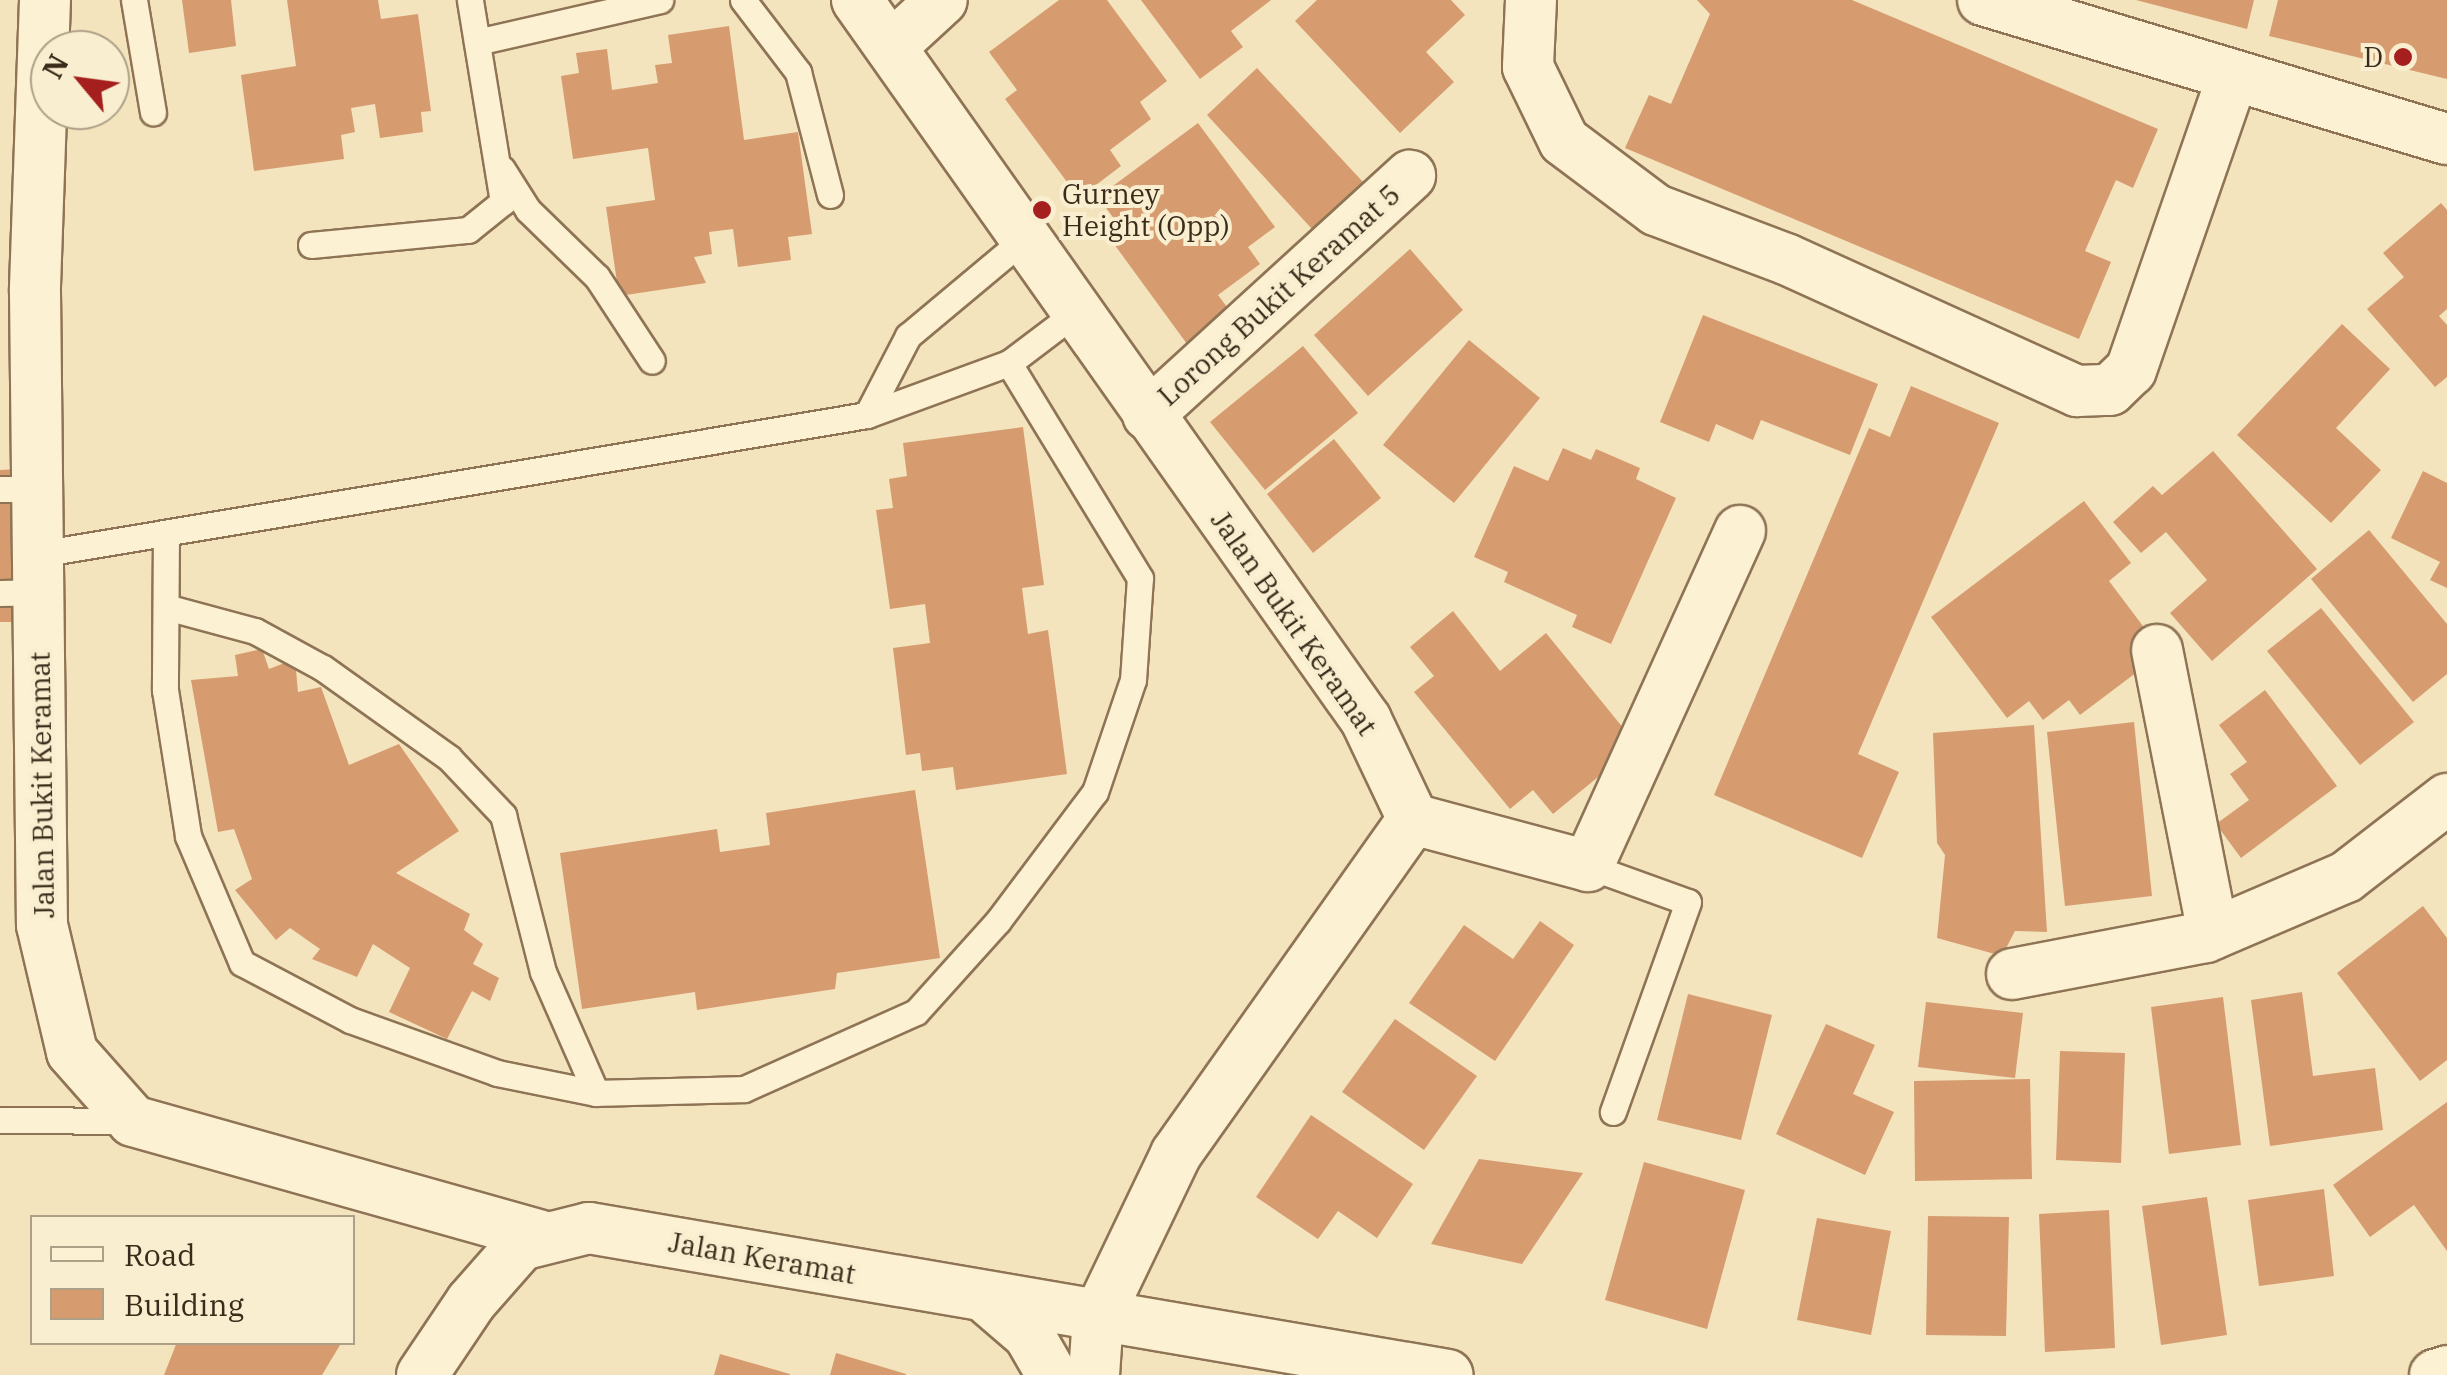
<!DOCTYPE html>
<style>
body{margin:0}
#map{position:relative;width:2447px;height:1375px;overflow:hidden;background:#f3e4be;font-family:"IBM Plex Serif",serif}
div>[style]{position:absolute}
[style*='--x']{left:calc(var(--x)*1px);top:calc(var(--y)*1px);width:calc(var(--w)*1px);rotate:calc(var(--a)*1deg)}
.building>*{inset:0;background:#d69c70}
.roads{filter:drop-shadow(2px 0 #8e7455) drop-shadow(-2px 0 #8e7455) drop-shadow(0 2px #8e7455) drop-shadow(0 -2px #8e7455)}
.service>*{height:25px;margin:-12.5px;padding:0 12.5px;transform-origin:12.5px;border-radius:12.5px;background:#fdf1d3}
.minor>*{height:50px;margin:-25px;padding:0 25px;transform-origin:25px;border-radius:25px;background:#fdf1d3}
.dots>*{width:28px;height:28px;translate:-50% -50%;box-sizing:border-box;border:5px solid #f9eecf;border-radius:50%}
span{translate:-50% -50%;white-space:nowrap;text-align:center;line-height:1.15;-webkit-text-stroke:8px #f9eecf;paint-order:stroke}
.poi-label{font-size:28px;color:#3b2b1b}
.right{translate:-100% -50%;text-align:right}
.left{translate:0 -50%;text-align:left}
.street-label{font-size:28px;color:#3b2b1b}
.legend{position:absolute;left:30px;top:1215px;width:325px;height:130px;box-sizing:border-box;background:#f9eecf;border:2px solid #ada087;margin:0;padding:12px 18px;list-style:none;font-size:30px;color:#3b2b1b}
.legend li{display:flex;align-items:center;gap:20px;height:50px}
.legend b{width:50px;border:2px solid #ada087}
.north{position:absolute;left:30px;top:30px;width:100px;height:100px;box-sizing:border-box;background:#f9eecf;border:2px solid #ada087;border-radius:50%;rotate:299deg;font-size:28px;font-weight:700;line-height:40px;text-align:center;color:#3b2b1b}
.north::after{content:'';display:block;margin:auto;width:35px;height:45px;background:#a41f1e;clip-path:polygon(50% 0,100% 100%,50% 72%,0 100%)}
</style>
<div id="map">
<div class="building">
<i style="clip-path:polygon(182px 0,231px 0,236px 46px,189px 53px)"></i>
<i style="clip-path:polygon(287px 0,378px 0,381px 19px,418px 14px,431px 111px,421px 112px,423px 132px,380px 138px,375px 104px,351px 108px,355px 132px,341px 135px,344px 159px,254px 171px,241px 75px,296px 66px)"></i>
<i style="clip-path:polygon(1059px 0,1107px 0,1167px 81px,1140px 102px,1151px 119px,1110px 150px,1121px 166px,1079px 198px,1005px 99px,1017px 90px,989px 52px)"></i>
<i style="clip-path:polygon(1141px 0,1271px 0,1231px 31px,1243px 47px,1200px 79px)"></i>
<i style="clip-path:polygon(1317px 0,1451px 0,1465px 15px,1426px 52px,1454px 82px,1400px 133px,1295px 21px)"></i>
<i style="clip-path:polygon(1697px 0,1852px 0,2158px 129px,2133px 188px,2116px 180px,2085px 251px,2111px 262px,2079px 339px,1625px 148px,1649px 95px,1671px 104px,1710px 14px)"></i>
<i style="clip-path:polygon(2136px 0,2254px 0,2247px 29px)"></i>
<i style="clip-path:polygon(2278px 0,2447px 0,2447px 79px,2269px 36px)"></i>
<i style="clip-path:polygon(729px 26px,744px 140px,798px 132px,812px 234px,788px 237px,791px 260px,738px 267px,733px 229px,709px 232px,712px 254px,694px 257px,706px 283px,619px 296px,606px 207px,655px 200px,648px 148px,573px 159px,561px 76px,579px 73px,576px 53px,607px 49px,612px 90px,658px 83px,655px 65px,672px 63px,668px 35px)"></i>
<i style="clip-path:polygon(1257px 68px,1363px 182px,1312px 229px,1207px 115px)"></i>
<i style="clip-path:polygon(1198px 123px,1275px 227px,1248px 247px,1260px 264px,1218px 295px,1230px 311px,1187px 344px,1114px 244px,1126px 235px,1098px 197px)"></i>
<i style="clip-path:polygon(2441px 203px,2447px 210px,2447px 309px,2439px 316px,2447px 325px,2447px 377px,2435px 387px,2367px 309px,2404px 277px,2383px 253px)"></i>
<i style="clip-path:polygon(1410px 249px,1463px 310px,1368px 396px,1314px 335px)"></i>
<i style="clip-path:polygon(1703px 315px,1878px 384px,1850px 455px,1761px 420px,1753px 440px,1716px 424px,1709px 442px,1660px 422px)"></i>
<i style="clip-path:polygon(2342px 324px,2390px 369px,2336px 428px,2381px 470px,2331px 523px,2237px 435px)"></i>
<i style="clip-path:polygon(1469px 340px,1540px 398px,1454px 503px,1383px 445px)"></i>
<i style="clip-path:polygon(1303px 346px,1358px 413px,1265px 490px,1210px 422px)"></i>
<i style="clip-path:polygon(1911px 386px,1999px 423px,1858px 754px,1899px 772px,1862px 858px,1714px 795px,1869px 428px,1890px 437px)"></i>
<i style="clip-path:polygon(1023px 427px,1044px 585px,1022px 588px,1028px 634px,1048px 630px,1067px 774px,956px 790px,953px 767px,922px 771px,920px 753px,906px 755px,893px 648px,930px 643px,925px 604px,890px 609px,876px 510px,893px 508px,889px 479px,907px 476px,903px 443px)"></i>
<i style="clip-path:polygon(1334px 439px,1381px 498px,1313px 553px,1267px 494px)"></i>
<i style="clip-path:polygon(1563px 448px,1591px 460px,1596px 449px,1640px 468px,1636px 479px,1676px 498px,1611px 644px,1572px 627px,1577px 615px,1504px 582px,1508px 572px,1474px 557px,1514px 466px,1548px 481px)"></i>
<i style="clip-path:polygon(2213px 451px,2317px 569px,2212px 661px,2170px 613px,2207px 580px,2166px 532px,2141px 553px,2113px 522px,2153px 486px,2162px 495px)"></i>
<i style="clip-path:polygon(18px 469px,18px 622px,0 622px,0 470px)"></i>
<i style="clip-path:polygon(2423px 471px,2447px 483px,2447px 588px,2430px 580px,2440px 562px,2391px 538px)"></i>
<i style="clip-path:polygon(2084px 501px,2131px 563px,2109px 581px,2152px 638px,2130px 655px,2141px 669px,2080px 715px,2069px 700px,2043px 720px,2029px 701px,2007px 718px,1931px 617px)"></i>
<i style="clip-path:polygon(2369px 530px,2447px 624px,2447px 674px,2413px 702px,2311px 579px)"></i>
<i style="clip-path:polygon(2321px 608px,2414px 722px,2360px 765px,2267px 651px)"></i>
<i style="clip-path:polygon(1453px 611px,1500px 671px,1546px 633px,1637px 745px,1553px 814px,1533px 790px,1510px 809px,1414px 692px,1434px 676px,1410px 647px)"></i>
<i style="clip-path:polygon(262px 649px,269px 669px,295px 659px,298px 692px,321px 687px,349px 765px,399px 744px,459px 831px,396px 873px,470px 914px,464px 930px,483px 944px,473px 964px,499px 978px,490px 1001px,472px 991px,447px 1039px,389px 1012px,410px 968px,373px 944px,357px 977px,312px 959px,320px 949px,290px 928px,276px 940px,235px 890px,252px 879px,234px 829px,218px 832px,191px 680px,238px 676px,235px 655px)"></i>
<i style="clip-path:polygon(2265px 690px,2337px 786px,2241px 858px,2216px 824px,2249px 800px,2230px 774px,2247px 762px,2219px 725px)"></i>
<i style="clip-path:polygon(2134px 722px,2152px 896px,2065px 906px,2047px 732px)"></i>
<i style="clip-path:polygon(2034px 725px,2047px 932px,2015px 931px,2002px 956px,1937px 938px,1945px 855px,1937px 843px,1933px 733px)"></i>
<i style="clip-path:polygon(915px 790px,940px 958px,837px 973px,835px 989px,697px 1010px,695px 992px,582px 1009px,560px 853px,717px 829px,720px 852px,770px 845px,766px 813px)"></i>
<i style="clip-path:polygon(2423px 906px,2447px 938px,2447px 1060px,2420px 1081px,2337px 973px)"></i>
<i style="clip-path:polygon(1540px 921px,1574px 945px,1495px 1061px,1409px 1003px,1464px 925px,1513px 959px)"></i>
<i style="clip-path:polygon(2302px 992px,2313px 1076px,2375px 1068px,2383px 1130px,2270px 1146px,2251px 1000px)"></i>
<i style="clip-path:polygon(1688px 994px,1772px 1015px,1741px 1140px,1657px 1120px)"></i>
<i style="clip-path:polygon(2223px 997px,2241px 1145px,2169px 1154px,2151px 1007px)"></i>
<i style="clip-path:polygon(1926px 1002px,2023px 1013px,2015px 1078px,1918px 1067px)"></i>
<i style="clip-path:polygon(1395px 1019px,1477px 1076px,1424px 1150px,1342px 1092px)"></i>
<i style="clip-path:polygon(1826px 1024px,1875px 1045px,1853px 1094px,1894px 1112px,1865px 1175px,1776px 1134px)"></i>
<i style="clip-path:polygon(2060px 1051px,2125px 1053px,2121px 1163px,2056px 1160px)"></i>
<i style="clip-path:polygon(2030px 1079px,2032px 1179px,1915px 1181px,1914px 1081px)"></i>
<i style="clip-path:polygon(2447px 1102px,2447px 1251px,2414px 1205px,2370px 1237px,2333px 1185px)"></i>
<i style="clip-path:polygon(1311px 1115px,1413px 1184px,1377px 1238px,1338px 1211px,1318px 1239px,1256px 1197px)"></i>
<i style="clip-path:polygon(1479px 1159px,1583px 1173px,1522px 1264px,1431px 1244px)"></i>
<i style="clip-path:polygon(1644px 1162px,1745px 1190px,1707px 1329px,1605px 1300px)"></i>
<i style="clip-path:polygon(2324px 1189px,2334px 1276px,2259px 1286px,2248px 1200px)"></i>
<i style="clip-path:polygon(2207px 1197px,2227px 1335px,2161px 1345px,2142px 1206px)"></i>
<i style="clip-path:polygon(2109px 1210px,2115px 1348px,2045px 1352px,2039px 1214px)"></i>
<i style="clip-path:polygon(1928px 1216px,2009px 1217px,2006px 1336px,1926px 1335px)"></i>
<i style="clip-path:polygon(1817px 1218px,1891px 1231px,1871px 1335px,1797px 1320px)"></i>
<i style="clip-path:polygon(177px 1342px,335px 1342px,340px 1345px,322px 1375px,164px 1375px)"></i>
<i style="clip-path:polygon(836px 1353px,906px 1374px,906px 1375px,830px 1375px)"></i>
<i style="clip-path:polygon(720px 1354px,790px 1374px,790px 1375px,714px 1375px)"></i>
</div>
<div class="roads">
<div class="service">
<i style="--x:134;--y:0;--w:114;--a:80.4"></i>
<i style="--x:743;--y:0;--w:91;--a:52.6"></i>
<i style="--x:798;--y:72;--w:127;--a:75.4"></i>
<i style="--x:477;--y:42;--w:188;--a:-12.9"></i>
<i style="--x:502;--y:169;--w:49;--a:57.6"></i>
<i style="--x:528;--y:210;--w:96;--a:44.2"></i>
<i style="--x:597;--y:277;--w:100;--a:56.8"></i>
<i style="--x:311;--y:245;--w:158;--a:-5.5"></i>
<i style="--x:468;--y:230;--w:45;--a:-38.7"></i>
<i style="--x:503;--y:202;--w:205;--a:-99.3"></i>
<i style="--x:867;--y:415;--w:89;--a:-62.6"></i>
<i style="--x:908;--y:336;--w:151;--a:-39.9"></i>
<i style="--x:0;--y:489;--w:36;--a:0"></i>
<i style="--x:166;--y:533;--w:157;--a:90.4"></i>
<i style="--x:165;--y:690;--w:148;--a:81"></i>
<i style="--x:188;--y:836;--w:138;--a:67"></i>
<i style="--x:242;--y:963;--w:122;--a:27.8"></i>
<i style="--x:350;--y:1020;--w:156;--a:19.8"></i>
<i style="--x:497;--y:1073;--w:101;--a:11.4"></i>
<i style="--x:596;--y:1093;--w:148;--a:-1.5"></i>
<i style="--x:744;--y:1089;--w:188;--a:-24.1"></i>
<i style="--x:916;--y:1012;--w:122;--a:-48"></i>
<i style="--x:998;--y:921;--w:161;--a:-53.1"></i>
<i style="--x:1095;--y:792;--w:118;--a:-71.3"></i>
<i style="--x:1133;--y:680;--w:102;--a:-86.1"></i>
<i style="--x:1140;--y:578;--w:252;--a:-121.4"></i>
<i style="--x:39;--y:554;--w:840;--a:-9.53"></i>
<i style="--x:867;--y:415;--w:151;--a:-20.1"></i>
<i style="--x:1009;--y:363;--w:83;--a:-37.1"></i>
<i style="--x:0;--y:593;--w:39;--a:-1"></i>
<i style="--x:166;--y:607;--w:92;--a:15.1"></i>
<i style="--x:255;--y:631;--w:77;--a:28.6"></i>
<i style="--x:323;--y:668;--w:155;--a:35.5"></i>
<i style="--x:449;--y:758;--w:79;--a:46.5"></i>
<i style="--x:503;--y:815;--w:162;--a:75.7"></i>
<i style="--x:543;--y:972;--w:132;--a:66.3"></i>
<i style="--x:1588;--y:866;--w:106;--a:19.8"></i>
<i style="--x:1688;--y:902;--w:223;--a:109.7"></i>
<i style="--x:0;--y:1120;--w:133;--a:0.4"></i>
</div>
<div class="minor">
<i style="--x:45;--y:0;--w:292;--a:92"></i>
<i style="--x:35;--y:292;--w:633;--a:89.37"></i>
<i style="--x:42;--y:925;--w:130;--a:76.7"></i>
<i style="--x:72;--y:1052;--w:92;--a:48.5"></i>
<i style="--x:133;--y:1121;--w:422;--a:15.7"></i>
<i style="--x:857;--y:0;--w:882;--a:54.74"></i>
<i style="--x:1366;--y:720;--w:110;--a:64.6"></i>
<i style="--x:1531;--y:0;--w:67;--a:92.6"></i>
<i style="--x:1528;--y:67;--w:82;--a:64.1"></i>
<i style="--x:1564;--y:141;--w:115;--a:36.9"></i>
<i style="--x:1656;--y:210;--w:139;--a:20.7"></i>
<i style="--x:1786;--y:259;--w:320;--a:24.4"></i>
<i style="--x:2077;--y:391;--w:33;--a:-2"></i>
<i style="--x:2110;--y:390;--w:29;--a:-44"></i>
<i style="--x:2131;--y:370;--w:311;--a:-70.9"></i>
<i style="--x:1983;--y:0;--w:484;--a:16.7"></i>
<i style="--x:891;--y:47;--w:69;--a:-42.7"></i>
<i style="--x:1148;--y:415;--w:355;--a:-42.4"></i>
<i style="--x:2157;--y:650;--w:289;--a:78.8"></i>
<i style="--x:1413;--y:819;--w:181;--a:15"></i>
<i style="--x:1588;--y:866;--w:368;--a:-65.6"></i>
<i style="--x:2012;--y:974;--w:197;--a:-10.8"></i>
<i style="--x:2206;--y:937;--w:152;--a:-23.2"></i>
<i style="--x:2346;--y:877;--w:128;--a:-37.7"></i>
<i style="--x:985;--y:1297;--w:58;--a:40.8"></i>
<i style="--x:1029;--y:1335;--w:46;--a:60.1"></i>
<i style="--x:422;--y:1375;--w:88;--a:-56.1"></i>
<i style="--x:471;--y:1302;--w:76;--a:-48.7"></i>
<i style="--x:521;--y:1245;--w:70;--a:-14"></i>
<i style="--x:589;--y:1228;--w:871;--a:9.71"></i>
<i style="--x:1094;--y:1375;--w:58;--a:-86.1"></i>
<i style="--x:1098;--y:1317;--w:181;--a:-64.4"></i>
<i style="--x:1176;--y:1154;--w:410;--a:-54.7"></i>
<i style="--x:2435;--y:1375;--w:13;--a:-18"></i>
</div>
</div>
<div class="dots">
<i style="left:2403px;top:57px;background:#a41f1e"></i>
<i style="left:1042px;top:210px;background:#a41f1e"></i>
</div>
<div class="poi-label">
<span class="right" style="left:2383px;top:57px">D</span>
<span class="left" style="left:1062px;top:210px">Gurney<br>Height (Opp)</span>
</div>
<div class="street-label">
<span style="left:1279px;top:295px;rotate:-42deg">Lorong Bukit Keramat 5</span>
<span style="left:1294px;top:623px;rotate:55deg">Jalan Bukit Keramat</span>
<span style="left:42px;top:785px;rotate:-91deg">Jalan Bukit Keramat</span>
<span style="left:762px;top:1258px;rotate:10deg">Jalan Keramat</span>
</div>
<ul class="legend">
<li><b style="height:12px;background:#fdf1d3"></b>Road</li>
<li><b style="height:28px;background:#d69c70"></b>Building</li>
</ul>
<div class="north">N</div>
</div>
